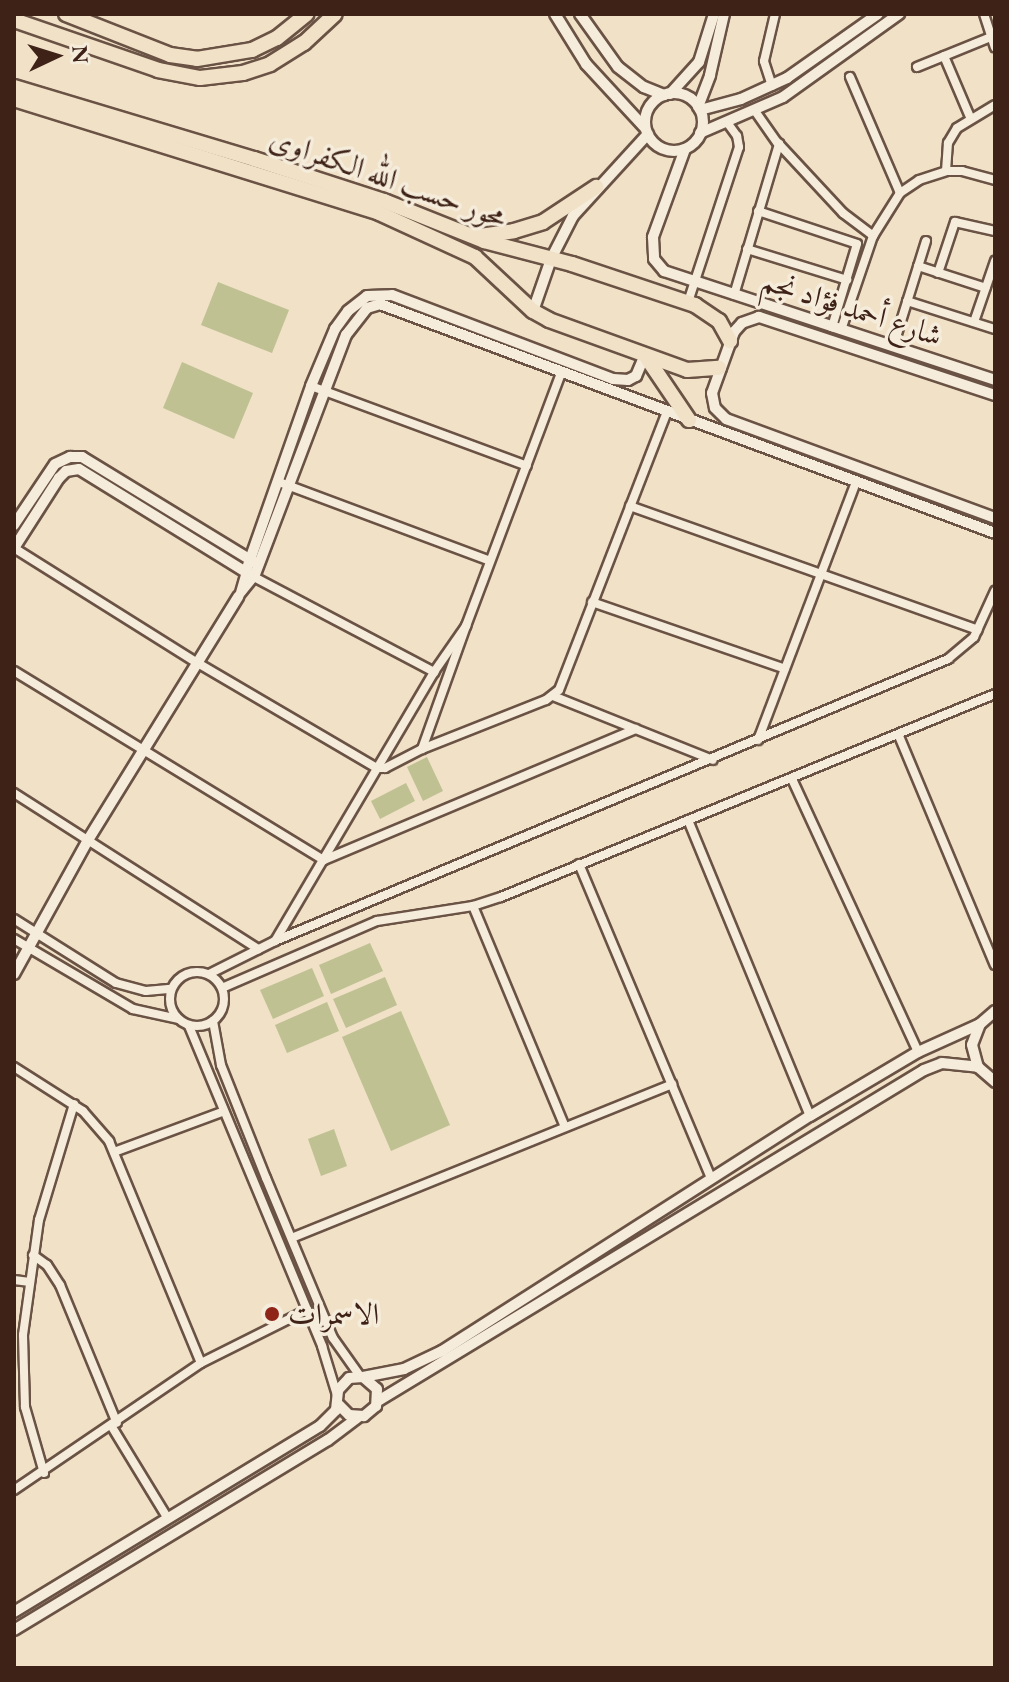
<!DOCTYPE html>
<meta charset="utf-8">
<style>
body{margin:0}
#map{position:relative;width:1009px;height:1682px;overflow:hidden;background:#f0e1c7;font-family:"EB Garamond",Amiri,serif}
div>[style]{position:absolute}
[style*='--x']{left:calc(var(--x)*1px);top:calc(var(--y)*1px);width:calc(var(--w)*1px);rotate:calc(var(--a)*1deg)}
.green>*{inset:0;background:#bfc192}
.roads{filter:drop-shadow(2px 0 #6a5244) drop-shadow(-2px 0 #6a5244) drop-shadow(0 2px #6a5244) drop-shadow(0 -2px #6a5244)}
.minor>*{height:8px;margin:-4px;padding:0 4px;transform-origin:4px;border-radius:4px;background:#f5ecdb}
.minor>.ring{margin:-4px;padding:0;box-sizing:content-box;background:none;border:8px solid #f5ecdb;border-radius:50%}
.tertiary>*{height:10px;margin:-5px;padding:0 5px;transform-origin:5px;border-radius:5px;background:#f5ecdb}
.tertiary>.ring{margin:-5px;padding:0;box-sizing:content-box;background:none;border:10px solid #f5ecdb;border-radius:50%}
.primary>*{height:14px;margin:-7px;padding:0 7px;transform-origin:7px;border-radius:7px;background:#f0e1c7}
.dots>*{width:22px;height:22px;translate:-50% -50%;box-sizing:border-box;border:4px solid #f5ecdb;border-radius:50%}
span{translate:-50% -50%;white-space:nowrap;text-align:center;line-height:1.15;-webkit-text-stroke:7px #f5ecdb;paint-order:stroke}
.street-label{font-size:30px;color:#3e2218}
.poi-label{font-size:30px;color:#3e2218}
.left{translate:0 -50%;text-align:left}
.frame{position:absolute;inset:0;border:16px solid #3e2218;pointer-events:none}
.north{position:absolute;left:16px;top:16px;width:80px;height:80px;-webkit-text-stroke:6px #f5ecdb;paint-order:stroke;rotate:86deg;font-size:22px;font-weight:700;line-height:32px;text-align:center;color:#3e2218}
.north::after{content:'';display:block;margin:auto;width:28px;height:36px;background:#3e2218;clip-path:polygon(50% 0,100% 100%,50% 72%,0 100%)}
</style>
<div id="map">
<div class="green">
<i style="clip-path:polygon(218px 282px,289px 310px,272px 353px,201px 325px)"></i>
<i style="clip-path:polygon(182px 362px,253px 393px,234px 439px,163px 408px)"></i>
<i style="clip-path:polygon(427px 757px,443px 791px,423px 801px,407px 767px)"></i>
<i style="clip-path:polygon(406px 783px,415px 801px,380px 819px,371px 801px)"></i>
<i style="clip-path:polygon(370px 943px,383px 971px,331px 994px,319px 965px)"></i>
<i style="clip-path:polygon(312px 968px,324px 996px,273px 1019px,260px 990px)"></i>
<i style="clip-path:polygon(385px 977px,397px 1005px,346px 1028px,333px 999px)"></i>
<i style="clip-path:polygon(327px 1002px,339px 1031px,287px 1053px,275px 1025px)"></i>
<i style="clip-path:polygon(401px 1011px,450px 1125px,391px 1151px,342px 1037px)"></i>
<i style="clip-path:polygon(334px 1129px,347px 1166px,321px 1176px,308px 1139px)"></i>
</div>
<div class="roads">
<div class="minor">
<i style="--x:984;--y:14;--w:35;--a:72"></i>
<i style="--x:944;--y:56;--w:66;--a:66.9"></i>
<i style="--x:917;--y:67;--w:80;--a:-22.1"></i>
<i style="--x:850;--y:77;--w:126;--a:66.7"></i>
<i style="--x:772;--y:86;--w:26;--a:-108"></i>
<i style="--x:764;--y:61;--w:48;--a:-76.8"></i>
<i style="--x:755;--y:111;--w:38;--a:55"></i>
<i style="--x:777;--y:142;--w:97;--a:47.1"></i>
<i style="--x:843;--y:213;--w:38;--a:37"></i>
<i style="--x:946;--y:171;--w:28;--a:-86"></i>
<i style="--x:948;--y:143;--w:17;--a:-59"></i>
<i style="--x:957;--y:128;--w:44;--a:-31.2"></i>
<i style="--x:758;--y:211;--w:104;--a:18.4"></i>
<i style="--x:857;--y:244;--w:87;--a:106.8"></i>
<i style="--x:747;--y:249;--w:105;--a:17.2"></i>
<i style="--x:918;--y:266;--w:71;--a:17.9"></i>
<i style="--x:938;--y:273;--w:54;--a:-71.6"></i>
<i style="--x:955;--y:222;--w:41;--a:12.7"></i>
<i style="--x:734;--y:295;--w:158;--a:-73.4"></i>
<i style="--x:907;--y:301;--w:92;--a:17.7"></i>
<i style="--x:688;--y:302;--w:163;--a:-71.8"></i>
<i style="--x:739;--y:147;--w:11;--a:-100"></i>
<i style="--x:737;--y:136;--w:17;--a:-126"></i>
<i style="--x:974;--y:322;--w:65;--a:-71"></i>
<i style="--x:841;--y:330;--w:99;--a:-71.2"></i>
<i style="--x:873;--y:236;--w:51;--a:-57.9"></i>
<i style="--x:900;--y:193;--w:23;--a:-34"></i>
<i style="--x:919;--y:180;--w:28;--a:-18"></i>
<i style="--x:946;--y:171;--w:16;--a:0"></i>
<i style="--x:962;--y:171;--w:34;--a:15"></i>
<i style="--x:893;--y:347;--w:111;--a:-72.7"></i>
<i style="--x:311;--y:386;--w:230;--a:20.3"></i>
<i style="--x:279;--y:482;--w:225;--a:20.5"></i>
<i style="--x:630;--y:506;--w:369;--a:19.6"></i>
<i style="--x:14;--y:548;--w:215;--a:32.1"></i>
<i style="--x:196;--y:662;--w:210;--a:30.4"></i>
<i style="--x:377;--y:768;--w:8;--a:0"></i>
<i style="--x:385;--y:768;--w:42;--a:-27.2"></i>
<i style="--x:422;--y:749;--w:133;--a:-21.6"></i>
<i style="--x:546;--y:700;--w:16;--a:-38"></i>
<i style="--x:559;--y:690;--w:298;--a:-68.8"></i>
<i style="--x:239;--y:596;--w:26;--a:-74"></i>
<i style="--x:238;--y:597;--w:26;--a:-51"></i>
<i style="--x:254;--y:577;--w:204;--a:27.8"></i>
<i style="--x:592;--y:602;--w:204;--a:19.1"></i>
<i style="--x:14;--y:671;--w:363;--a:31.4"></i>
<i style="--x:324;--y:860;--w:338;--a:-22.8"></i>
<i style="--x:553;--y:696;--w:172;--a:21.8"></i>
<i style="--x:899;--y:736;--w:248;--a:67.3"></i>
<i style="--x:758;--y:740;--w:276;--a:-69.2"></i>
<i style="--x:422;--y:749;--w:131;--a:-70.3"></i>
<i style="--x:792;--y:779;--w:301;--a:65.2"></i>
<i style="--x:14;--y:793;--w:290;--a:32.6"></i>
<i style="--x:688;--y:820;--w:320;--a:67.6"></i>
<i style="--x:579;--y:864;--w:341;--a:67.2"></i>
<i style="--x:473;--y:906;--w:237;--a:67.4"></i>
<i style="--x:14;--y:919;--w:120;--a:32.1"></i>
<i style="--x:116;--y:983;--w:31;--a:15"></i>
<i style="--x:146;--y:991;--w:25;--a:-5"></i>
<i style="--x:14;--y:939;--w:138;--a:30.5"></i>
<i style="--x:133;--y:1009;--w:46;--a:12.5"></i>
<i style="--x:275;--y:941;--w:312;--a:-59.4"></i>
<i style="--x:434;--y:672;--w:56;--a:-55.2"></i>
<i style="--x:466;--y:626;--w:270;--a:-69.4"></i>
<i class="ring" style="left:170px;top:972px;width:46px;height:46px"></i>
<i style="--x:209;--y:974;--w:74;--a:-26.6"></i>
<i style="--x:275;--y:941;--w:730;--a:-22.73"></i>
<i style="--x:948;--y:659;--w:34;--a:-40"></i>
<i style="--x:974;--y:637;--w:51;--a:-65.5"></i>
<i style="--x:222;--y:988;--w:169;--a:-23.4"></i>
<i style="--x:377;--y:921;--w:97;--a:-8.9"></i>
<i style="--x:473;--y:906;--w:29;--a:-18"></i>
<i style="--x:501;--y:897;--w:534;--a:-22.34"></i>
<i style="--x:213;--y:1021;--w:45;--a:79.7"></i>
<i style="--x:221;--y:1065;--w:122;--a:68.3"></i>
<i style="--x:266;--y:1178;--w:173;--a:67.3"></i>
<i style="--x:333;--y:1338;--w:47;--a:54.6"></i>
<i style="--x:189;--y:1026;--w:347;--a:67.4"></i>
<i style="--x:322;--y:1346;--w:51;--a:73"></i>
<i style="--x:14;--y:1067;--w:82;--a:32.5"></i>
<i style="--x:83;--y:1111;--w:40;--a:49"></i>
<i style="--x:109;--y:1141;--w:240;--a:67.5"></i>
<i style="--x:114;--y:1152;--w:115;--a:-20.3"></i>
<i style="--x:294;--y:1237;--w:408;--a:-22"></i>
<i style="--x:33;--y:1255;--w:17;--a:36"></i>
<i style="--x:47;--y:1265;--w:24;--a:57"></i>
<i style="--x:60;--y:1285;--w:149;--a:67.6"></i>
<i style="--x:14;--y:1280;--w:16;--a:7"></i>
<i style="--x:112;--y:1427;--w:105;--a:58.6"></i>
<i style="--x:44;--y:1473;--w:69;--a:-106.1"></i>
<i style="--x:25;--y:1407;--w:72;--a:-91.6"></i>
<i style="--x:23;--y:1335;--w:116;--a:-82.1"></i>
<i style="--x:39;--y:1220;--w:121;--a:-73.2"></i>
<i style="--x:14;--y:1490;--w:226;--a:-34.2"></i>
<i style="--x:201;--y:1363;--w:119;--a:-26.6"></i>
</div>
<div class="tertiary">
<i style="--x:555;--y:14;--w:59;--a:58.2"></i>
<i style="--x:586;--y:64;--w:87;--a:47.3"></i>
<i style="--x:580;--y:14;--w:65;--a:54.4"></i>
<i style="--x:618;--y:67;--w:33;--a:38"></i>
<i style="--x:644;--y:87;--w:22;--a:22"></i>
<i class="ring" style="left:645px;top:93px;width:48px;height:48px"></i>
<i style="--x:670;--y:94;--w:43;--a:-47.8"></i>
<i style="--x:699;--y:62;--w:50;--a:-72.6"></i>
<i style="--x:698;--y:107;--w:34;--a:-69"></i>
<i style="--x:710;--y:75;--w:63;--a:-77.1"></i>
<i style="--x:700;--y:110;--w:42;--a:-15"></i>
<i style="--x:741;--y:99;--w:51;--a:-24.5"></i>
<i style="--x:787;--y:78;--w:111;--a:-35.1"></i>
<i style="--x:700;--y:133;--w:90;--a:-23.4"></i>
<i style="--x:783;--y:97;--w:143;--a:-35.6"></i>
<i style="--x:685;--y:149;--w:94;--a:110"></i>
<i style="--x:653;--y:237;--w:22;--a:87"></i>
<i style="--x:654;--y:259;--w:16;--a:50"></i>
<i style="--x:664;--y:271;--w:348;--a:18.2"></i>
<i style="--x:533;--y:311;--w:55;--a:-70.9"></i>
<i style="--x:551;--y:259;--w:48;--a:-62.9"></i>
<i style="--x:573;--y:216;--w:111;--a:-47.6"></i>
<i style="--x:995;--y:395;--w:249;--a:-161.7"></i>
<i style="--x:759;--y:317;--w:18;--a:161"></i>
<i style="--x:742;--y:323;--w:12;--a:132"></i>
<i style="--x:734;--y:332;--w:65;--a:109.8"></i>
<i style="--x:712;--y:393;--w:15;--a:79"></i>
<i style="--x:715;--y:408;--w:16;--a:45"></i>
<i style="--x:726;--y:419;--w:287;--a:20.2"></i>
<i style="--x:14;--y:525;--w:73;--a:-56.1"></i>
<i style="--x:55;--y:464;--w:17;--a:-25"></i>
<i style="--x:70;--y:457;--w:12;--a:0"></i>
<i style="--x:82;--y:457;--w:202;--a:31.4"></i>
<i style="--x:14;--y:548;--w:83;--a:-57.3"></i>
<i style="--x:59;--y:478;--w:10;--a:-45"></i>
<i style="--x:66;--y:471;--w:13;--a:-9"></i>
<i style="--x:79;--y:469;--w:206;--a:31.7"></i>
<i style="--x:254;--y:577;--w:259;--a:-69.2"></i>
<i style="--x:346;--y:335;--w:34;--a:-52"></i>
<i style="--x:367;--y:308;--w:14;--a:-17"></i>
<i style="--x:380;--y:304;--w:656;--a:20.42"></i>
<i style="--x:246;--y:571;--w:196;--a:-70.6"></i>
<i style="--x:311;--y:386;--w:62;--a:-67.2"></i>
<i style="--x:335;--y:329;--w:22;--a:-54"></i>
<i style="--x:348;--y:311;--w:24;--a:-38"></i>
<i style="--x:367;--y:296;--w:25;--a:-2"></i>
<i style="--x:392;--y:295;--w:236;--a:20.8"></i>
<i style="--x:613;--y:379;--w:15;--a:4"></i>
<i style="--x:628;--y:380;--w:9;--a:-27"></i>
<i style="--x:636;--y:376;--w:21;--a:-67"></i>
<i style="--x:14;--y:974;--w:153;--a:-61.1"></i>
<i style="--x:88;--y:840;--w:286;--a:-58.3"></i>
<i style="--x:995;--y:1011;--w:20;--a:139"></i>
<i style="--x:980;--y:1024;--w:22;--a:111"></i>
<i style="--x:972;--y:1045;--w:23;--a:75"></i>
<i style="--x:978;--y:1067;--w:23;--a:41"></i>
<i style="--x:363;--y:1377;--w:42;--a:-11"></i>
<i style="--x:404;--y:1369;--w:42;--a:-25.3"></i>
<i style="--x:442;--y:1351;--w:437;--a:-32.6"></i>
<i style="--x:810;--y:1116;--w:126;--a:-30.7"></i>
<i style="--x:918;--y:1052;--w:68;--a:-24.3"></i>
<i style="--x:378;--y:1401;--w:638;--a:-31.23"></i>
<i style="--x:924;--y:1070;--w:19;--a:-21"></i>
<i style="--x:942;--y:1063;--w:36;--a:6"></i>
<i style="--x:14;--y:1612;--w:358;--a:-31.3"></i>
<i style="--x:320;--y:1426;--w:23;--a:-45"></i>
<i style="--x:336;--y:1410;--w:20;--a:-84"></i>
<i style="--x:338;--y:1390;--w:16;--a:-47"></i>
<i style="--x:349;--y:1378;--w:14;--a:-4"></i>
<i style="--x:363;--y:1377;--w:18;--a:41"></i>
<i style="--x:377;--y:1389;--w:17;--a:93"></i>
<i style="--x:376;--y:1406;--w:16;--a:140"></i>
<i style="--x:364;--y:1416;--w:15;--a:-176"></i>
<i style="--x:349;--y:1415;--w:14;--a:-135"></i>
<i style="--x:14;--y:1630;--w:367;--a:-31.2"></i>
<i style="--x:328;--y:1440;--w:38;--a:-37"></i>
</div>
<div class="primary">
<i style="--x:66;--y:14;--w:112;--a:21.5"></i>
<i style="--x:170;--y:55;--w:27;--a:8"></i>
<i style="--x:197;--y:59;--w:56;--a:-9.3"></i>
<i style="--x:252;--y:50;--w:28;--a:-26"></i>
<i style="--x:277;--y:38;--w:38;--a:-39"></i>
<i style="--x:14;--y:20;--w:152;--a:19.1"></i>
<i style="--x:158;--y:70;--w:43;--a:10.8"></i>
<i style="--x:200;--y:78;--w:43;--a:-6.6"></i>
<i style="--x:243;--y:73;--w:28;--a:-18"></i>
<i style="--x:270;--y:64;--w:40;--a:-32"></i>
<i style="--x:304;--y:43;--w:42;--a:-43.1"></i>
<i style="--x:14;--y:87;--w:251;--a:16.7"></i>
<i style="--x:254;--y:159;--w:137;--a:17.9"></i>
<i style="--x:384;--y:201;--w:108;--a:21.8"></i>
<i style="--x:484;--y:241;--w:91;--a:14.6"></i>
<i style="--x:572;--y:264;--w:130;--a:18.4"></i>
<i style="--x:695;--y:305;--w:29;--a:34"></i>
<i style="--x:719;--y:321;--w:23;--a:61"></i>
<i style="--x:14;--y:99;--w:382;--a:17.3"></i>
<i style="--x:379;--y:213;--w:106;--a:24.6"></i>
<i style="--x:475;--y:257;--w:79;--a:43"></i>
<i style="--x:533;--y:311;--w:18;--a:29"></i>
<i style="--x:549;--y:320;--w:147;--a:19.9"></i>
<i style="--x:687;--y:370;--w:32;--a:-4"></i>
<i style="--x:480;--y:236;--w:34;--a:-8"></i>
<i style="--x:514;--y:231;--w:30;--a:-17"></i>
<i style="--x:543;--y:222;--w:64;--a:-33.4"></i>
<i style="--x:647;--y:358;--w:75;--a:55.9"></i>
</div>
</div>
<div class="dots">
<i style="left:272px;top:1314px;background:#8f2418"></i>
</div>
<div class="street-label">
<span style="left:388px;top:178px;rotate:19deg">محور حسب الله الكفراوى</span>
<span style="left:852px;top:308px;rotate:18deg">شارع أحمد فؤاد نجم</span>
</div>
<div class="poi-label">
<span class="left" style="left:288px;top:1314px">الاسمرات</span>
</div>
<div class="frame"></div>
<div class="north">N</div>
</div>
